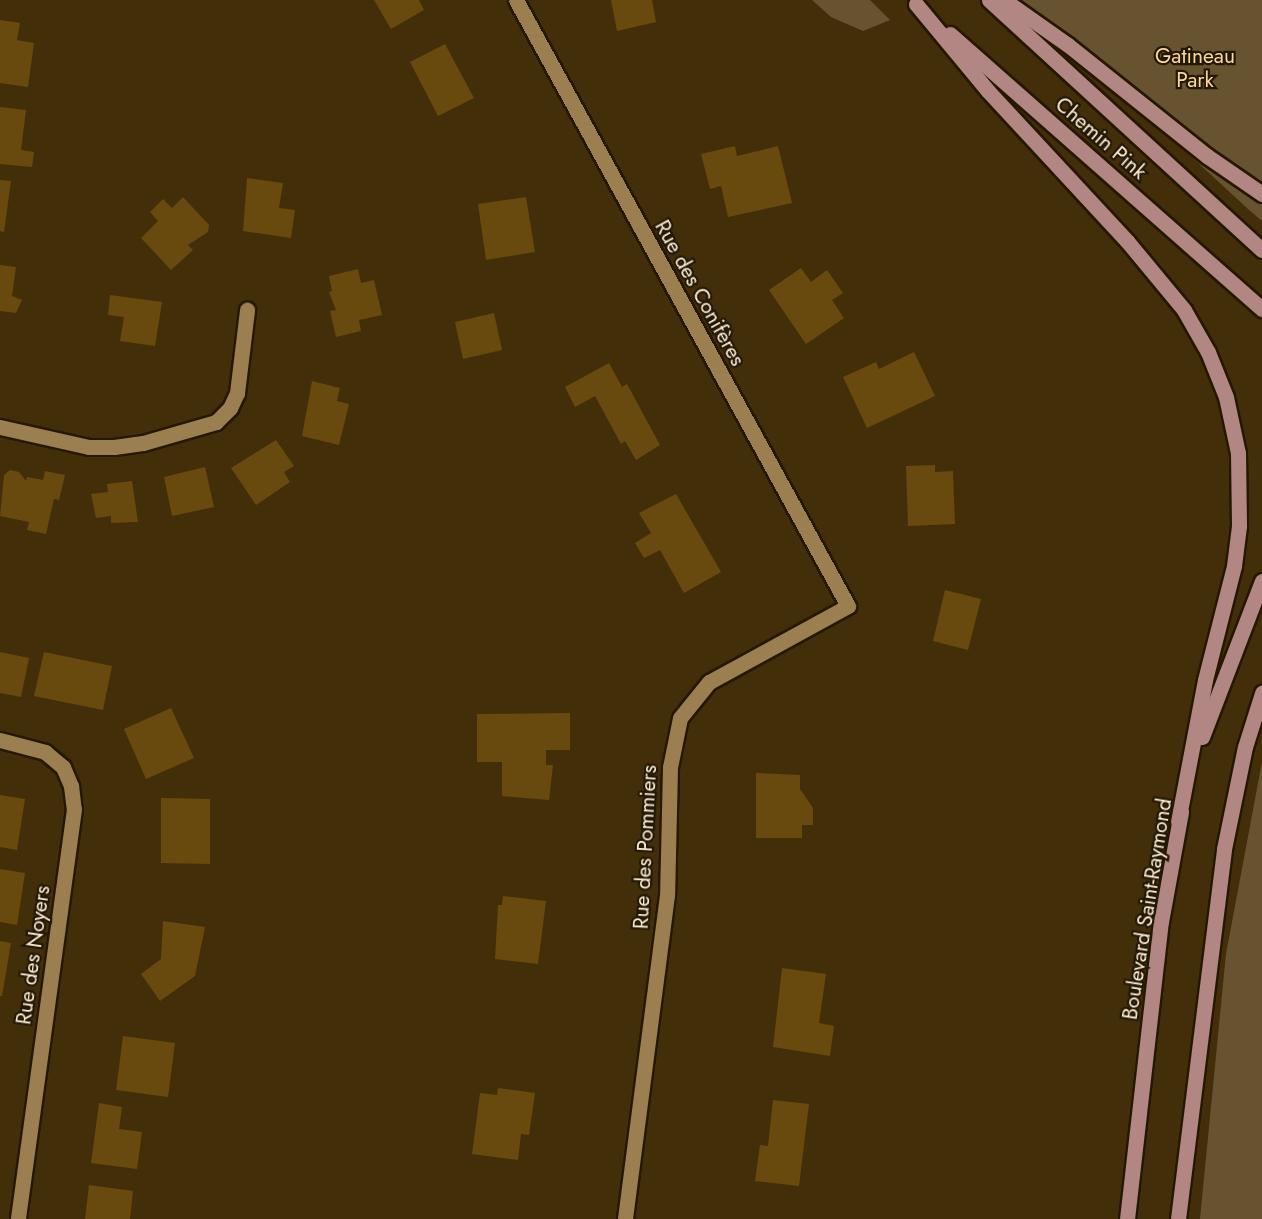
<!DOCTYPE html>
<meta charset="utf-8">
<style>
body{margin:0}
#map{position:relative;width:1262px;height:1219px;overflow:hidden;background:#422f09;font-family:Jost,sans-serif}
div>[style]{position:absolute}
[style*='--x']{left:calc(var(--x)*1px);top:calc(var(--y)*1px);width:calc(var(--w)*1px);rotate:calc(var(--a)*1deg)}
.green>*{inset:0;background:#685331}
.building>*{inset:0;background:#684a0e}
.roads{filter:drop-shadow(2px 0 #251801) drop-shadow(-2px 0 #251801) drop-shadow(0 2px #251801) drop-shadow(0 -2px #251801)}
.street>*{height:15px;margin:-7.5px;padding:0 7.5px;transform-origin:7.5px;border-radius:7.5px;background:#9b7f50}
.secondary>*{height:15px;margin:-7.5px;padding:0 7.5px;transform-origin:7.5px;border-radius:7.5px;background:#b28683}
span{translate:-50% -50%;white-space:nowrap;text-align:center;line-height:1.15;-webkit-text-stroke:4.5px #231805;paint-order:stroke}
.park-label{font-size:21px;color:#fcd798}
.street-label{font-size:21px;color:#feefd6}
</style>
<div id="map">
<div class="green">
<i style="clip-path:polygon(812px 0,870px 0,890px 20px,863px 31px,831px 17px)"></i>
<i style="clip-path:polygon(1022px 0,1262px 0,1262px 221px,1248px 209px)"></i>
<i style="clip-path:polygon(1262px 762px,1262px 1219px,1200px 1219px,1226px 954px)"></i>
</div>
<div class="building">
<i style="clip-path:polygon(374px 0,419px 0,424px 10px,391px 29px)"></i>
<i style="clip-path:polygon(611px 0,652px 0,656px 22px,617px 31px)"></i>
<i style="clip-path:polygon(0 20px,20px 23px,17px 40px,34px 43px,28px 87px,0 83px)"></i>
<i style="clip-path:polygon(445px 44px,474px 98px,438px 116px,410px 62px)"></i>
<i style="clip-path:polygon(0 107px,26px 110px,21px 150px,34px 152px,32px 167px,0 164px)"></i>
<i style="clip-path:polygon(735px 146px,737px 156px,778px 146px,792px 203px,728px 217px,721px 186px,710px 189px,701px 154px)"></i>
<i style="clip-path:polygon(247px 178px,283px 183px,279px 208px,295px 210px,291px 238px,243px 231px)"></i>
<i style="clip-path:polygon(0 180px,11px 181px,4px 232px,0 231px)"></i>
<i style="clip-path:polygon(183px 197px,209px 225px,208px 232px,188px 245px,193px 250px,171px 270px,141px 238px,158px 221px,150px 212px,163px 199px,172px 208px)"></i>
<i style="clip-path:polygon(526px 197px,535px 252px,486px 260px,478px 204px)"></i>
<i style="clip-path:polygon(0 265px,16px 267px,12px 296px,22px 300px,16px 313px,0 311px)"></i>
<i style="clip-path:polygon(801px 268px,811px 282px,827px 270px,843px 293px,832px 300px,844px 318px,806px 344px,769px 290px)"></i>
<i style="clip-path:polygon(358px 269px,361px 283px,374px 280px,382px 315px,359px 320px,361px 331px,336px 337px,330px 311px,336px 310px,329px 292px,332px 291px,329px 276px)"></i>
<i style="clip-path:polygon(110px 295px,162px 302px,155px 346px,120px 341px,124px 317px,108px 315px)"></i>
<i style="clip-path:polygon(494px 313px,502px 350px,463px 359px,455px 322px)"></i>
<i style="clip-path:polygon(914px 352px,935px 396px,867px 428px,843px 377px,876px 362px,879px 369px)"></i>
<i style="clip-path:polygon(609px 363px,622px 387px,627px 384px,660px 445px,636px 460px,625px 441px,621px 444px,595px 396px,575px 407px,565px 387px)"></i>
<i style="clip-path:polygon(312px 381px,340px 388px,337px 401px,349px 404px,339px 445px,302px 436px)"></i>
<i style="clip-path:polygon(276px 440px,294px 466px,284px 472px,290px 482px,256px 505px,231px 468px)"></i>
<i style="clip-path:polygon(935px 465px,935px 472px,953px 471px,955px 524px,908px 526px,906px 466px)"></i>
<i style="clip-path:polygon(205px 467px,214px 507px,172px 516px,164px 477px)"></i>
<i style="clip-path:polygon(10px 470px,19px 472px,26px 481px,27px 477px,43px 480px,45px 471px,65px 475px,59px 500px,54px 499px,46px 534px,27px 530px,29px 522px,0 516px,4px 475px)"></i>
<i style="clip-path:polygon(132px 481px,138px 522px,111px 523px,111px 516px,96px 518px,91px 494px,108px 492px,107px 484px)"></i>
<i style="clip-path:polygon(676px 494px,721px 572px,684px 593px,660px 550px,644px 558px,635px 543px,651px 533px,639px 513px)"></i>
<i style="clip-path:polygon(945px 590px,981px 599px,968px 650px,933px 641px)"></i>
<i style="clip-path:polygon(0 652px,29px 658px,21px 697px,0 693px)"></i>
<i style="clip-path:polygon(44px 652px,112px 666px,103px 710px,34px 696px)"></i>
<i style="clip-path:polygon(171px 708px,194px 758px,146px 779px,124px 729px)"></i>
<i style="clip-path:polygon(570px 713px,570px 750px,546px 750px,546px 765px,553px 765px,549px 800px,502px 796px,502px 762px,477px 762px,477px 714px)"></i>
<i style="clip-path:polygon(756px 773px,800px 775px,800px 789px,813px 808px,813px 825px,802px 825px,802px 838px,756px 838px)"></i>
<i style="clip-path:polygon(0 795px,25px 799px,17px 850px,0 847px)"></i>
<i style="clip-path:polygon(161px 798px,210px 799px,210px 864px,161px 863px)"></i>
<i style="clip-path:polygon(0 869px,25px 873px,17px 925px,0 922px)"></i>
<i style="clip-path:polygon(503px 896px,546px 901px,538px 964px,495px 959px,498px 905px,502px 905px)"></i>
<i style="clip-path:polygon(163px 921px,205px 927px,195px 976px,160px 1001px,141px 974px,161px 959px)"></i>
<i style="clip-path:polygon(0 941px,11px 943px,2px 996px,0 996px)"></i>
<i style="clip-path:polygon(782px 968px,826px 974px,819px 1023px,834px 1026px,830px 1056px,773px 1047px)"></i>
<i style="clip-path:polygon(123px 1036px,175px 1043px,168px 1097px,116px 1090px)"></i>
<i style="clip-path:polygon(498px 1088px,535px 1093px,529px 1135px,521px 1134px,518px 1160px,472px 1154px,480px 1093px,497px 1095px)"></i>
<i style="clip-path:polygon(773px 1100px,809px 1104px,799px 1186px,755px 1181px,760px 1145px,768px 1146px)"></i>
<i style="clip-path:polygon(99px 1103px,122px 1107px,119px 1129px,142px 1132px,137px 1169px,91px 1163px)"></i>
<i style="clip-path:polygon(89px 1185px,133px 1191px,130px 1219px,85px 1219px)"></i>
</div>
<div class="roads">
<div class="street">
<i style="--x:516;--y:0;--w:691;--a:61.28"></i>
<i style="--x:848;--y:606;--w:158;--a:151.3"></i>
<i style="--x:709;--y:682;--w:46;--a:128.9"></i>
<i style="--x:680;--y:718;--w:50;--a:101.5"></i>
<i style="--x:670;--y:767;--w:128;--a:91.3"></i>
<i style="--x:667;--y:895;--w:327;--a:97.4"></i>
<i style="--x:0;--y:427;--w:91;--a:12.7"></i>
<i style="--x:89;--y:447;--w:25;--a:0"></i>
<i style="--x:114;--y:447;--w:29;--a:-8"></i>
<i style="--x:143;--y:443;--w:76;--a:-16"></i>
<i style="--x:216;--y:422;--w:20;--a:-45"></i>
<i style="--x:230;--y:408;--w:17;--a:-65"></i>
<i style="--x:237;--y:393;--w:84;--a:-83.1"></i>
<i style="--x:0;--y:740;--w:47;--a:14.9"></i>
<i style="--x:45;--y:752;--w:23;--a:40"></i>
<i style="--x:63;--y:767;--w:21;--a:67"></i>
<i style="--x:71;--y:786;--w:23;--a:83"></i>
<i style="--x:74;--y:809;--w:414;--a:97.8"></i>
</div>
<div class="secondary">
<i style="--x:989;--y:0;--w:370;--a:42.5"></i>
<i style="--x:1004;--y:0;--w:78;--a:35.1"></i>
<i style="--x:1068;--y:45;--w:178;--a:38.6"></i>
<i style="--x:1207;--y:156;--w:67;--a:34.6"></i>
<i style="--x:916;--y:4;--w:113;--a:50.4"></i>
<i style="--x:988;--y:91;--w:205;--a:47.2"></i>
<i style="--x:1127;--y:241;--w:89;--a:50.4"></i>
<i style="--x:1184;--y:310;--w:48;--a:60.3"></i>
<i style="--x:1208;--y:352;--w:48;--a:68.2"></i>
<i style="--x:1226;--y:397;--w:57;--a:77.9"></i>
<i style="--x:1238;--y:453;--w:73;--a:89.2"></i>
<i style="--x:1239;--y:526;--w:40;--a:97.1"></i>
<i style="--x:1234;--y:566;--w:118;--a:104.3"></i>
<i style="--x:1205;--y:680;--w:144;--a:100.8"></i>
<i style="--x:950;--y:34;--w:416;--a:41.4"></i>
<i style="--x:1202;--y:737;--w:167;--a:-69"></i>
<i style="--x:1127;--y:1219;--w:299;--a:-83.5"></i>
<i style="--x:1161;--y:922;--w:112;--a:-79.7"></i>
<i style="--x:1178;--y:1219;--w:373;--a:-82.9"></i>
<i style="--x:1224;--y:849;--w:104;--a:-78.4"></i>
<i style="--x:1245;--y:747;--w:57;--a:-72.5"></i>
</div>
</div>
<div class="park-label">
<span style="left:1195px;top:68px">Gatineau<br>Park</span>
</div>
<div class="street-label">
<span style="left:1101px;top:138px;rotate:41deg">Chemin Pink</span>
<span style="left:700px;top:293px;rotate:61deg">Rue des Conifères</span>
<span style="left:645px;top:847px;rotate:-87deg">Rue des Pommiers</span>
<span style="left:1147px;top:909px;rotate:-81deg">Boulevard Saint-Raymond</span>
<span style="left:33px;top:955px;rotate:-82deg">Rue des Noyers</span>
</div>
</div>
